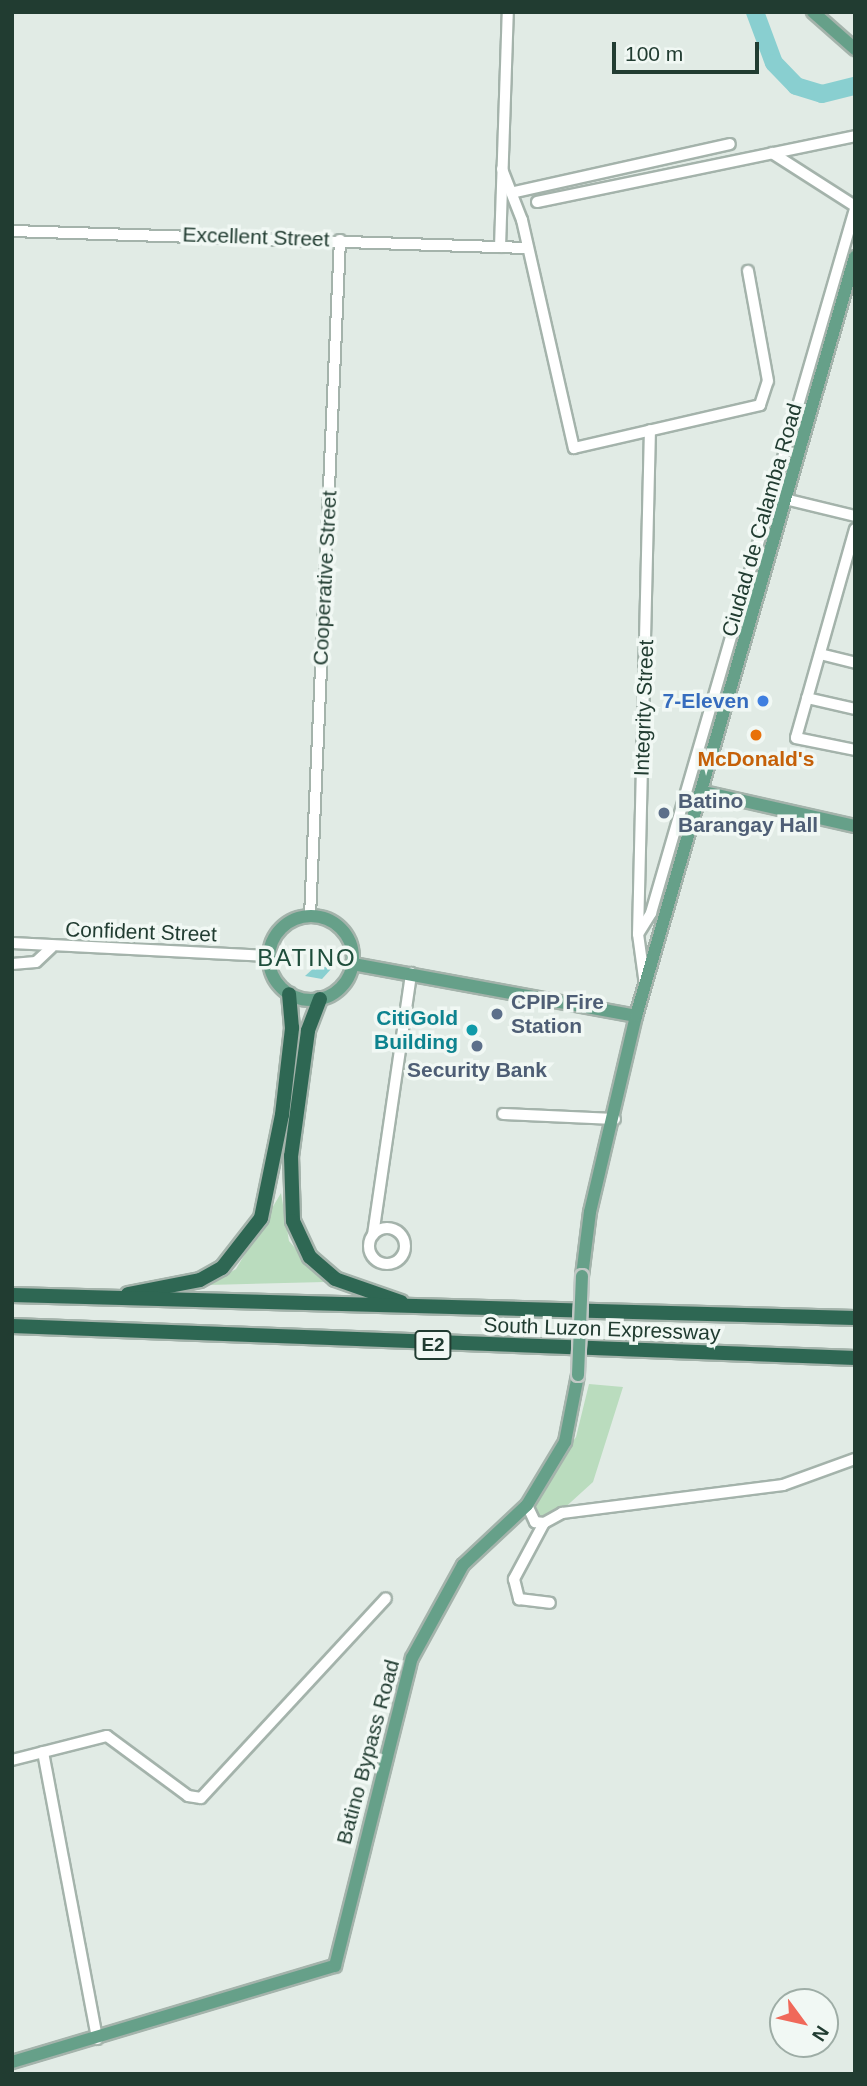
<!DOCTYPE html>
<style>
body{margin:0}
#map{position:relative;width:867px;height:2086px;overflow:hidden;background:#e1ebe5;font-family:Arial,sans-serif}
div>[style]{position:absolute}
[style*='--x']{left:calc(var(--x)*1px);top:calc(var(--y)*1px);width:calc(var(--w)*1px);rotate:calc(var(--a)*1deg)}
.green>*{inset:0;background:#badcbe}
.water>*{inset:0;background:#89cfd0}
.river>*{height:18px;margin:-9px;padding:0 9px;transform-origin:9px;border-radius:9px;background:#89cfd0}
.roads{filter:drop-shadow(2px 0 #a4b3ab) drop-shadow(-2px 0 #a4b3ab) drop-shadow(0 2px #a4b3ab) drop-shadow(0 -2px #a4b3ab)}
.minor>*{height:10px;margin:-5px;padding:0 5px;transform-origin:5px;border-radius:5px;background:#fff}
.minor>.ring{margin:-5px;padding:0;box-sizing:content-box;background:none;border:10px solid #fff;border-radius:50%}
.major>*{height:12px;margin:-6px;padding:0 6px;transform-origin:6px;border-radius:6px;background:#66a089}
.major>.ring{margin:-6px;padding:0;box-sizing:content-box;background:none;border:12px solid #66a089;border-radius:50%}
.highway>*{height:14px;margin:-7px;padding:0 7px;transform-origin:7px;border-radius:7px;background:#2e6753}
.bridges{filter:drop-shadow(2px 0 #c1c8c5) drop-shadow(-2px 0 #c1c8c5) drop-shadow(0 2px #c1c8c5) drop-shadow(0 -2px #c1c8c5)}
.major-bridge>*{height:12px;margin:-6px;padding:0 6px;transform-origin:6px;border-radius:6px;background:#66a089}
.dots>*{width:19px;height:19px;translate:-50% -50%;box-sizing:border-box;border:4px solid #f1f8f4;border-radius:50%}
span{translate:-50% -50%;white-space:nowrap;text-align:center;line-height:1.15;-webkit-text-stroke:7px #f1f8f4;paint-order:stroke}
.shield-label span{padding:2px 5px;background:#f1f8f4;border:2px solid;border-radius:5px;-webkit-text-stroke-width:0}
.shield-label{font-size:19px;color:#213c31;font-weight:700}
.street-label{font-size:21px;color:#213c31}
.shop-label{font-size:21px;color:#366cbe;font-weight:700}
.right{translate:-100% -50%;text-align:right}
.food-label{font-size:21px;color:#c56008;font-weight:700}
.service-label{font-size:21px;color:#4e5e75;font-weight:700}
.left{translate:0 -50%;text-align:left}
.culture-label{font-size:21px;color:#0d838f;font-weight:700}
.quarter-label{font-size:24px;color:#1e4d3b;letter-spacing:2px}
.frame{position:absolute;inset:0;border:14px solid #213c31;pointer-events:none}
.north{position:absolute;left:769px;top:1988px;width:70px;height:70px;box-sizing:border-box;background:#f1f8f4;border:2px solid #9eada6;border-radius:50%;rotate:123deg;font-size:19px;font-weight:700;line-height:28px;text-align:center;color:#213c31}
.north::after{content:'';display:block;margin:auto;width:24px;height:32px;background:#f0695a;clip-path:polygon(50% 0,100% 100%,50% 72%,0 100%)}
.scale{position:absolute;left:612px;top:42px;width:147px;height:32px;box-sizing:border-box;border:4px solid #213c31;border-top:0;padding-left:9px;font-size:21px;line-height:24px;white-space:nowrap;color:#213c31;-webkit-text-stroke:5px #f1f8f4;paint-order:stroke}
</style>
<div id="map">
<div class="green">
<i style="clip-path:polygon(281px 1193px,289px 1241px,325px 1282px,208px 1285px,236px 1269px)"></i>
<i style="clip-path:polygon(589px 1384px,623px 1387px,593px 1482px,538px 1532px,522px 1508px,576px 1437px)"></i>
</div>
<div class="water">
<i style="clip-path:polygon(316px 966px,332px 968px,322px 979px,305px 976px)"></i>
</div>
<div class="river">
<i style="--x:755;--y:12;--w:54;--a:69.6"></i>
<i style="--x:774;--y:63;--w:32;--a:46"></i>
<i style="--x:796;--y:86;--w:27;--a:17"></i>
<i style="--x:822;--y:94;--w:34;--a:-14"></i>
</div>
<div class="roads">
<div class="minor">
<i style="--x:772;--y:153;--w:98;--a:32.6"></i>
<i style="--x:502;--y:169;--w:55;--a:68.6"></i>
<i style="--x:522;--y:220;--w:234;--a:77.2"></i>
<i style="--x:574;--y:448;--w:191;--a:-13"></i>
<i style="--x:760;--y:405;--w:25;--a:-72"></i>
<i style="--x:768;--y:381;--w:112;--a:-100.3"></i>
<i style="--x:515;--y:192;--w:220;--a:-12.6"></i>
<i style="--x:537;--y:202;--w:325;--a:-11.7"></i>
<i style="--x:12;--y:231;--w:515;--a:1.89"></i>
<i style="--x:500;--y:247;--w:235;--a:-88.1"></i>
<i style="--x:789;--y:500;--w:68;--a:13.6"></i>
<i style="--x:855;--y:529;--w:217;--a:105.8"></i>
<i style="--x:796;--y:738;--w:60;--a:11.5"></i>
<i style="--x:820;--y:654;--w:36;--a:14"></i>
<i style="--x:807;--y:698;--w:49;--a:12.9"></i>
<i style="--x:310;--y:916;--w:677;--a:-87.46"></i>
<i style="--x:638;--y:934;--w:25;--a:-58"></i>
<i style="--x:651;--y:913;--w:733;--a:-73.84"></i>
<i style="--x:12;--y:943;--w:257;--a:2.9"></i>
<i style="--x:12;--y:964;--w:24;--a:-5"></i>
<i style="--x:36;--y:962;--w:21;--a:-43"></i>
<i style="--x:645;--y:985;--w:51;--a:-97.8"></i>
<i style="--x:638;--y:934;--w:504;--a:-88.64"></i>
<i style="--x:503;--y:1114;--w:112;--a:2.6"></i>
<i class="ring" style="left:369px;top:1228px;width:26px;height:26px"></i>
<i style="--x:373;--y:1235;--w:265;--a:-81.7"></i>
<i style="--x:527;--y:1505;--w:19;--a:65"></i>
<i style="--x:535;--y:1522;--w:9;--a:6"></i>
<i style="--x:544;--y:1523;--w:21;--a:-29"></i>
<i style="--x:562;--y:1513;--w:223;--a:-7.2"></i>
<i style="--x:783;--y:1485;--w:77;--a:-19.9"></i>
<i style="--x:544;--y:1523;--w:64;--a:118.2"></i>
<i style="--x:514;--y:1579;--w:21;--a:76"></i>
<i style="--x:519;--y:1599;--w:31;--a:7"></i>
<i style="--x:43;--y:1752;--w:292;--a:79.3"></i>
<i style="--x:12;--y:1760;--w:98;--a:-14.2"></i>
<i style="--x:107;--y:1736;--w:101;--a:36.5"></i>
<i style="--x:188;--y:1796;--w:13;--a:9"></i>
<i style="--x:201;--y:1798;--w:272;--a:-47.2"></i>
</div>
<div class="major">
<i style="--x:813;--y:12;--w:56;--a:41.4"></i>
<i style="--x:704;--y:792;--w:155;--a:12.7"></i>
<i class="ring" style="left:269px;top:916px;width:72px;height:72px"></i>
<i style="--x:353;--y:964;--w:288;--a:10.4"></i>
<i style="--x:582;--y:1276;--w:64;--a:-82.9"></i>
<i style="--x:590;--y:1212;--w:201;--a:-76.8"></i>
<i style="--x:636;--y:1016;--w:790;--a:-73.91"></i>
<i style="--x:12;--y:2062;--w:337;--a:-16.6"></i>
<i style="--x:335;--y:1966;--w:317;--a:-76"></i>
<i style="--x:412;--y:1658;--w:106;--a:-61.3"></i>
<i style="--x:463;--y:1565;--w:88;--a:-43.2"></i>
<i style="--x:527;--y:1505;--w:74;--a:-58.9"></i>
<i style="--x:565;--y:1442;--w:68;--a:-79"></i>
</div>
<div class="highway">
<i style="--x:320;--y:999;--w:34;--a:111"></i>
<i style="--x:308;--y:1031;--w:126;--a:97.7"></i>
<i style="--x:291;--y:1156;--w:65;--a:88.2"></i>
<i style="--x:293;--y:1221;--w:40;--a:65"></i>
<i style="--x:310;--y:1257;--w:33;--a:41"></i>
<i style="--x:335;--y:1279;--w:70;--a:19.2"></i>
<i style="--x:128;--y:1294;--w:73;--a:-11"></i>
<i style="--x:200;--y:1280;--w:25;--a:-29"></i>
<i style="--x:222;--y:1268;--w:63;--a:-52"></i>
<i style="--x:261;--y:1218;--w:105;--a:-78.5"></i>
<i style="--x:282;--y:1115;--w:88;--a:-83.4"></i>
<i style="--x:292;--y:1028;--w:34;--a:-95"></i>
<i style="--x:12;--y:1295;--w:843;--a:1.56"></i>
<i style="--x:12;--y:1326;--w:844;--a:2.17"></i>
</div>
</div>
<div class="bridges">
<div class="major-bridge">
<i style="--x:578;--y:1375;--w:99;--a:-87.7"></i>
</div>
</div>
<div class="dots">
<i style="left:763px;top:701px;background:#3f7fe0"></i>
<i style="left:756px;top:735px;background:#e8710a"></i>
<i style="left:664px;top:813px;background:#5c6f8a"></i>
<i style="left:497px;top:1014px;background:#5c6f8a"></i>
<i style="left:472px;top:1030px;background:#0f9aa8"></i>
<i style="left:477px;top:1046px;background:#5c6f8a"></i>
</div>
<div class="shield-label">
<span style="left:433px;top:1345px">E2</span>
</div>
<div class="street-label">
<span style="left:256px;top:237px;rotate:2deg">Excellent Street</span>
<span style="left:762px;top:520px;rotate:-74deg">Ciudad de Calamba Road</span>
<span style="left:325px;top:578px;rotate:-87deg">Cooperative Street</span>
<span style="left:644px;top:708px;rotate:-88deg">Integrity Street</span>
<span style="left:141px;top:932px;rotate:2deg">Confident Street</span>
<span style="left:602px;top:1329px;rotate:2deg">South Luzon Expressway</span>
<span style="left:368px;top:1752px;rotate:-75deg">Batino Bypass Road</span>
</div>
<div class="shop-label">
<span class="right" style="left:749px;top:701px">7-Eleven</span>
</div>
<div class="food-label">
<span style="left:756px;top:759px">McDonald's</span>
</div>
<div class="service-label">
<span class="left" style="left:678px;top:813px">Batino<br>Barangay Hall</span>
<span class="left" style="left:511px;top:1014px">CPIP Fire<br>Station</span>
<span style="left:477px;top:1070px">Security Bank</span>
</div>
<div class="culture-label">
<span class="right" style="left:458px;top:1030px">CitiGold<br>Building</span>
</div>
<div class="quarter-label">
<span style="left:307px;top:958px">BATINO</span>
</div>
<div class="frame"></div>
<div class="north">N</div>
<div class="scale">100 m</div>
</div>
